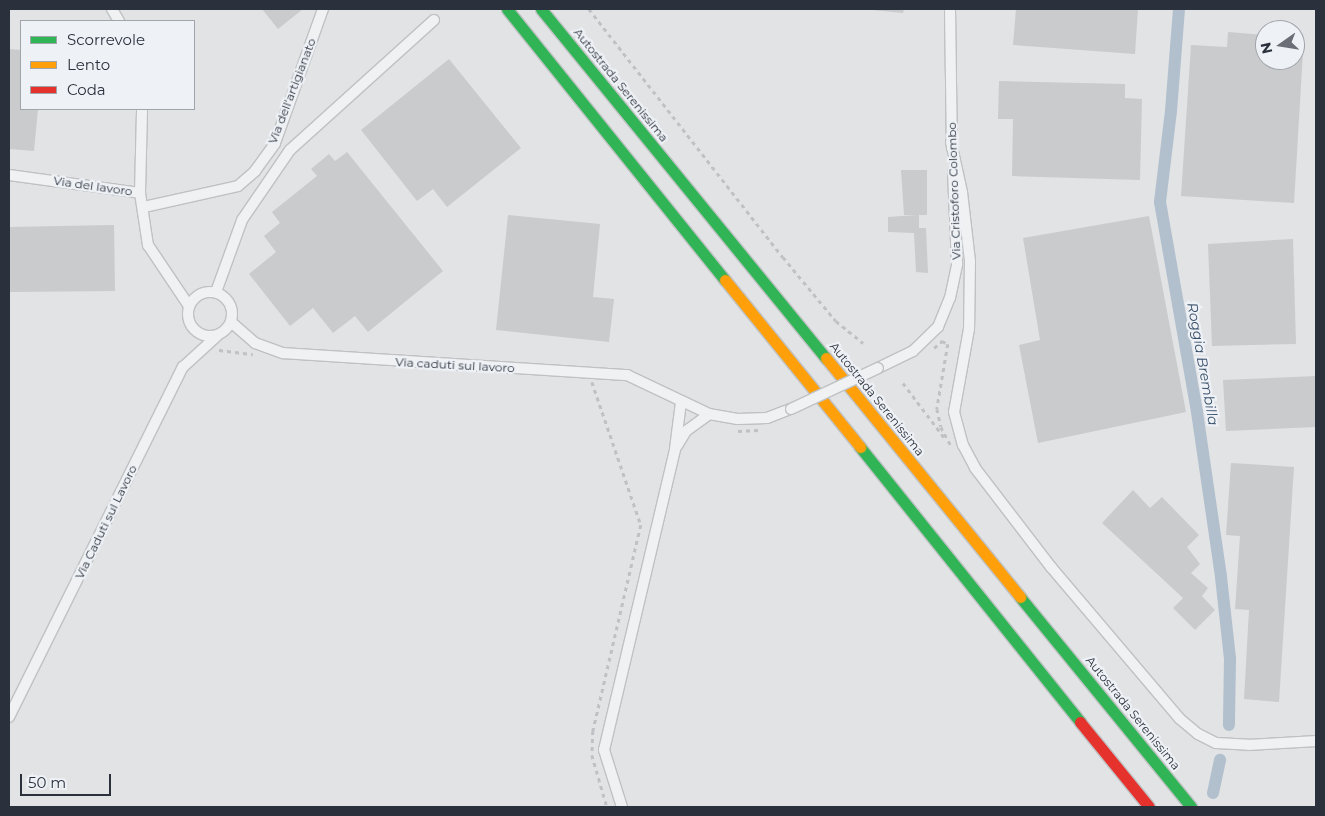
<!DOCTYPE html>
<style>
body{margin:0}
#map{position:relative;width:1325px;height:816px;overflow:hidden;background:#e1e3e5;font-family:Montserrat,sans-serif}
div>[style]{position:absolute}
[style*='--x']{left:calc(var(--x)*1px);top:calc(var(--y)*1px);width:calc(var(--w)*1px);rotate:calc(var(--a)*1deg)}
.canal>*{height:12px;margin:-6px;padding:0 6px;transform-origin:6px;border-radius:6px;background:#b2bfcd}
.building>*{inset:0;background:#c9cbcd}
.path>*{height:2.5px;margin-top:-1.25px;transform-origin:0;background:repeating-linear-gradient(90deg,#bfc1c4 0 4px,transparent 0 8px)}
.roads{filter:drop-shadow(1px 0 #bfc1c3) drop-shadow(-1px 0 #bfc1c3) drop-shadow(0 1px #bfc1c3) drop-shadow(0 -1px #bfc1c3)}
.street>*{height:10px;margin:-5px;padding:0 5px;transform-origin:5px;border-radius:5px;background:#f0f1f2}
.street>.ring{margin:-5px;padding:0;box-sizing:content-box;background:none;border:10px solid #f0f1f2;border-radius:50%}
.fast>*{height:11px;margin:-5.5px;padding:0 5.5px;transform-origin:5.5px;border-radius:5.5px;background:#30b455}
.slow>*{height:11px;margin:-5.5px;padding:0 5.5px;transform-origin:5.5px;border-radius:5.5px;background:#ff9f0a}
.jam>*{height:11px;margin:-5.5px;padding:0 5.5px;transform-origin:5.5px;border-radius:5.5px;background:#e5322d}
.bridges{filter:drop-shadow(1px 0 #bfc1c3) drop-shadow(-1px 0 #bfc1c3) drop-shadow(0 1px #bfc1c3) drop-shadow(0 -1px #bfc1c3)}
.street-bridge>*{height:10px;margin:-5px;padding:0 5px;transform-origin:5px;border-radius:5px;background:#f0f1f2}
span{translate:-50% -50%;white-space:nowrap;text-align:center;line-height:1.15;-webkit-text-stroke:4.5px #eef1f5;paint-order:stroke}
.street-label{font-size:12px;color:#2a313c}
.water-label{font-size:14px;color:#39506b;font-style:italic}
.frame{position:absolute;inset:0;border:10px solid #2a313c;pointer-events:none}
.legend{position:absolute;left:20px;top:20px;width:175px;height:90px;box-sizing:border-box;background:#eef1f5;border:1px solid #a0a4ab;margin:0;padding:6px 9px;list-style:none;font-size:15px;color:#2a313c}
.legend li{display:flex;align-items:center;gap:10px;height:25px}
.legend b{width:25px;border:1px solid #a0a4ab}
.north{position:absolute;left:1255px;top:20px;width:50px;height:50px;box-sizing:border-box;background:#eef1f5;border:1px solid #a0a4ab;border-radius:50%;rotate:257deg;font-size:14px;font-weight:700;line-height:20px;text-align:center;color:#2a313c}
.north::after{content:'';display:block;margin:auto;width:18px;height:22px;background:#6a6f77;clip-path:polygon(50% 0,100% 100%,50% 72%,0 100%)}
.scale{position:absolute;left:20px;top:774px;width:91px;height:22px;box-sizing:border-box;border:2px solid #2a313c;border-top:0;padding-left:6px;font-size:15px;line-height:18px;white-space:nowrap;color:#2a313c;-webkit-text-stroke:4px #eef1f5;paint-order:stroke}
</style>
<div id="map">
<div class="canal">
<i style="--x:1179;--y:9;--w:102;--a:94.5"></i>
<i style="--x:1171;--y:111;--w:92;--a:96.9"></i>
<i style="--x:1160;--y:202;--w:213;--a:80"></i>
<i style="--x:1197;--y:412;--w:167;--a:81.7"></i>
<i style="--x:1221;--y:577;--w:81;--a:83.7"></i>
<i style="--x:1230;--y:658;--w:67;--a:90.9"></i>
<i style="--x:1213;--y:793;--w:34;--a:-78"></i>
</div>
<div class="building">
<i style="clip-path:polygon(262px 9px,303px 9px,278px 29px)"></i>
<i style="clip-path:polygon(862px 9px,904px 9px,903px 13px)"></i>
<i style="clip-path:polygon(1016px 9px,1138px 9px,1135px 54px,1013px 45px)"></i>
<i style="clip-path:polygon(1228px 32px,1265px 35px,1265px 60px,1295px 60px,1295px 51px,1303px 52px,1294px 203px,1181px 196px,1191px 45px,1227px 47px)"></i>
<i style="clip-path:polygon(9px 49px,21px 50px,21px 109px,38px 109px,34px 151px,9px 149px)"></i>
<i style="clip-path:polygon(449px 59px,521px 148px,447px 207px,433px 189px,417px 201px,361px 130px)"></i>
<i style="clip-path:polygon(999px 81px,1125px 84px,1125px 98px,1142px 99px,1140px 180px,1012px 176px,1013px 119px,998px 119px)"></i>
<i style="clip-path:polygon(347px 152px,443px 271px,368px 332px,355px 316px,333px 333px,313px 308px,290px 326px,249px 274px,276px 252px,264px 236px,280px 223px,272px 212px,317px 176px,311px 169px,329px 154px,335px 161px)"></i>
<i style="clip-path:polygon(901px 170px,927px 170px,927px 215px,919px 215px,919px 228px,926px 228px,928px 273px,916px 272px,914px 233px,888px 232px,888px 217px,917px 215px,904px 215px)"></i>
<i style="clip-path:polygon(508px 215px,600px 224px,593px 297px,614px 299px,609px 342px,496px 330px)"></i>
<i style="clip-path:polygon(1149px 216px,1186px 412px,1038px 443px,1019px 345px,1040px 340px,1023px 238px)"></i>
<i style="clip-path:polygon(114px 225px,115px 291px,9px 292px,9px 227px)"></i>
<i style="clip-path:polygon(1293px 239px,1296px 344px,1212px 346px,1208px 244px)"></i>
<i style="clip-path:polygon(1316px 376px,1316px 427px,1226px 431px,1223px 380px)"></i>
<i style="clip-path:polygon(1231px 463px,1294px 467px,1279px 702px,1244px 699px,1249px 610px,1235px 609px,1240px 536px,1226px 535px)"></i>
<i style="clip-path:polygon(1133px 490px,1150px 508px,1162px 497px,1199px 535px,1187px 547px,1200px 564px,1191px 573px,1208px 588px,1202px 596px,1215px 610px,1195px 630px,1173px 608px,1183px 598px,1102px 523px)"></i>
</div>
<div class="path">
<i style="--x:589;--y:9;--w:315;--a:52"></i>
<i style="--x:783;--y:257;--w:83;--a:50.4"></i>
<i style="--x:836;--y:321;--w:35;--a:39"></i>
<i style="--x:934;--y:348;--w:11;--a:-41"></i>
<i style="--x:942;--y:341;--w:7;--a:27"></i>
<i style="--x:948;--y:344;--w:66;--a:99.6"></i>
<i style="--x:937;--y:409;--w:18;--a:77"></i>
<i style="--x:941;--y:427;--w:21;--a:62"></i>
<i style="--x:219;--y:350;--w:34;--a:7"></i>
<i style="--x:592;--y:382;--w:151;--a:71.1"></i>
<i style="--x:641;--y:525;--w:212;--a:103.1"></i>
<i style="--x:593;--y:731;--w:24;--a:92"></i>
<i style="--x:592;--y:755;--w:54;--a:73.9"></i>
<i style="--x:903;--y:383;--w:68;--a:52.8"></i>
<i style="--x:738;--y:431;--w:20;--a:-3"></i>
</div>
<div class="roads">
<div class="street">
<i style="--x:112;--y:9;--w:14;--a:60"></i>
<i style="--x:950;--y:9;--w:139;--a:89.2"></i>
<i style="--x:951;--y:142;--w:51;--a:77.6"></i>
<i style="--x:962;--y:192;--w:69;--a:83.4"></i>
<i style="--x:970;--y:261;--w:68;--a:90.8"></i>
<i style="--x:969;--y:329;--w:84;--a:100.2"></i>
<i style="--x:954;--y:412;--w:34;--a:75"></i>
<i style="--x:963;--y:445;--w:26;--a:62"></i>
<i style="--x:975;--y:468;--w:125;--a:52.5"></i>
<i style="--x:1051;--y:567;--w:199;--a:49.7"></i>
<i style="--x:1180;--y:719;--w:23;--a:40"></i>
<i style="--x:1198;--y:734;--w:20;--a:27"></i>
<i style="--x:1216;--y:743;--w:33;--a:3"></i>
<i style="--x:1249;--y:745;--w:67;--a:-3.4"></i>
<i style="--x:9;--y:175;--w:132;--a:7.8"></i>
<i style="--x:140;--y:193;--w:53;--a:81.3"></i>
<i style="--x:148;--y:245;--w:73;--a:56.1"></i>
<i style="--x:140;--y:193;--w:84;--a:-88.6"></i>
<i style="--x:144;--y:207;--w:96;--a:-12.6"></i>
<i style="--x:238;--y:186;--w:23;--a:-41"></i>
<i style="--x:255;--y:171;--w:34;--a:-54"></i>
<i style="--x:275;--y:143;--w:142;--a:-70.3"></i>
<i class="ring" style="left:188px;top:292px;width:34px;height:34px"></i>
<i style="--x:216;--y:292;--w:77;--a:-70.1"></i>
<i style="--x:242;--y:220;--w:85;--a:-55.6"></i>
<i style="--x:290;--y:150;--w:194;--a:-42.1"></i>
<i style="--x:231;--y:322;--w:32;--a:41"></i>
<i style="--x:255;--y:343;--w:30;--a:20"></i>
<i style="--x:283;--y:353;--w:345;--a:3.7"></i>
<i style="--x:627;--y:375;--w:91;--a:25.4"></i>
<i style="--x:709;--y:414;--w:29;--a:10"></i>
<i style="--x:738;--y:419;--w:29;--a:-2"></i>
<i style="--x:767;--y:418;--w:26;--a:-21"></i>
<i style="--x:878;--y:368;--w:39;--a:-26"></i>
<i style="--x:913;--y:351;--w:35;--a:-44"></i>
<i style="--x:938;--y:327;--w:31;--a:-68"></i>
<i style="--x:950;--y:298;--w:35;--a:-78"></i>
<i style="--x:957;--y:264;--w:92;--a:-92.5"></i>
<i style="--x:677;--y:446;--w:17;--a:-59"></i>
<i style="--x:686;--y:431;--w:29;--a:-36"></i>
<i style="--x:9;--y:717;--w:391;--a:-63.6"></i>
<i style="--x:183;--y:367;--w:46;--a:-42.4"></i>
<i style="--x:622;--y:807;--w:60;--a:-107.5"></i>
<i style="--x:604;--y:750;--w:309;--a:-76.7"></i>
<i style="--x:675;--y:449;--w:47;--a:-82.7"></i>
</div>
<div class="fast">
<i style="--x:507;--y:9;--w:348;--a:51.2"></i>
<i style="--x:541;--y:9;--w:451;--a:50.8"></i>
<i style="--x:860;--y:447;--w:352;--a:51.3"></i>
<i style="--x:1020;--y:597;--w:271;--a:50.8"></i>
</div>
<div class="slow">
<i style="--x:725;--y:280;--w:215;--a:51"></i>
<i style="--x:826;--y:358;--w:308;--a:50.9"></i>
</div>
<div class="jam">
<i style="--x:1080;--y:722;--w:109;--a:50.9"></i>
</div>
</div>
<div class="bridges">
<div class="street-bridge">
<i style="--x:791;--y:409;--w:96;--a:-25.2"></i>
</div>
</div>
<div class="street-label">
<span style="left:621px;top:85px;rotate:51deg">Autostrada Serenissima</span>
<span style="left:292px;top:91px;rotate:-69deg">Via dell'artigianato</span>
<span style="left:93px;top:186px;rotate:8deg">Via del lavoro</span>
<span style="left:954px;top:191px;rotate:-92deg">Via Cristoforo Colombo</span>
<span style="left:455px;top:365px;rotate:3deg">Via caduti sul lavoro</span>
<span style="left:877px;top:399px;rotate:51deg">Autostrada Serenissima</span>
<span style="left:106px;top:522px;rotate:-64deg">Via Caduti sul Lavoro</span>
<span style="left:1133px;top:713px;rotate:51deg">Autostrada Serenissima</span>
</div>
<div class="water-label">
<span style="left:1203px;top:364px;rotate:80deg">Roggia Brembilla</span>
</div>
<div class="frame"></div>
<ul class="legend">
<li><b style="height:6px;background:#30b455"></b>Scorrevole</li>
<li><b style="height:6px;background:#ff9f0a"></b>Lento</li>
<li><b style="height:6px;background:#e5322d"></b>Coda</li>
</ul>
<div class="north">N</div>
<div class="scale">50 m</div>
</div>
